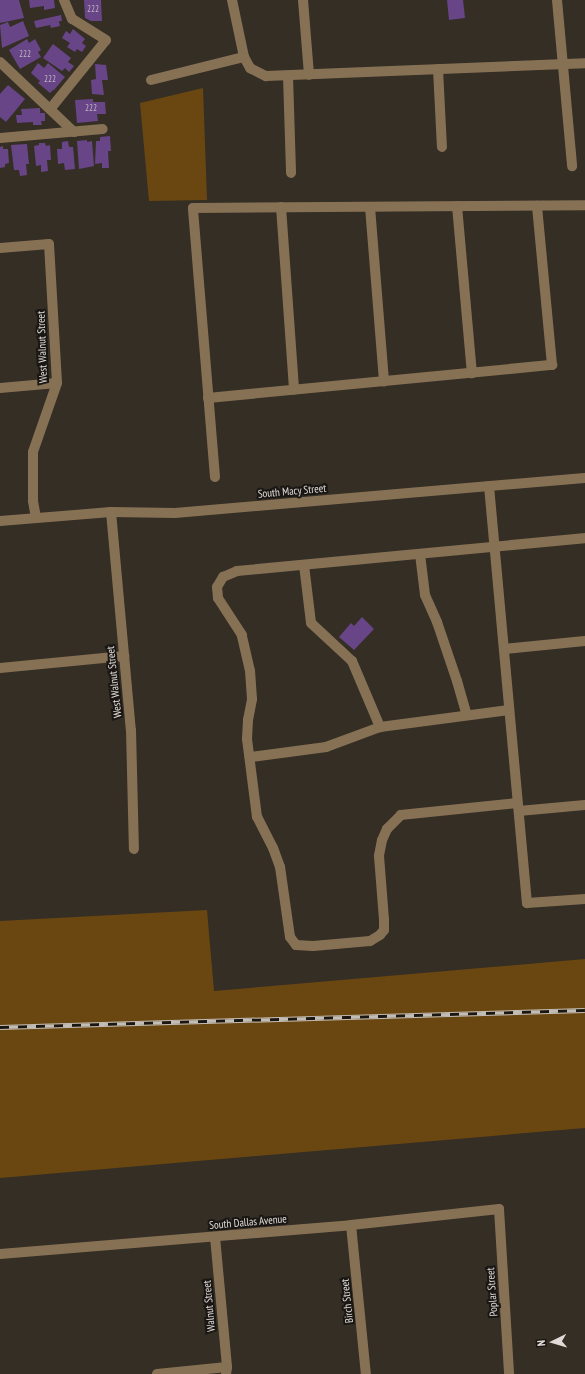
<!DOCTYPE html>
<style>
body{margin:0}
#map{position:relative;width:585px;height:1374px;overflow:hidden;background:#342e25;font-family:"PT Sans Narrow",sans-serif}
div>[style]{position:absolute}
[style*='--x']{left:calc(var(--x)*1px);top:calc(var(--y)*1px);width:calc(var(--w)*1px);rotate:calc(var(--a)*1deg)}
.green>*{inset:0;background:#6a4710}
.building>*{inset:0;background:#684587}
.minor>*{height:10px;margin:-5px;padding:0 5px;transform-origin:5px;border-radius:5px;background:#877155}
.rail>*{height:4.5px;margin-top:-2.25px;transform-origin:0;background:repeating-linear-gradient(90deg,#191613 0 9px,#c2bdb7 0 18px);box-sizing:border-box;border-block:1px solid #c2bdb7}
span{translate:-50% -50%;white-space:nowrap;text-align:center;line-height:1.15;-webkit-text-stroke:4px #191613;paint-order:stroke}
.number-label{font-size:9px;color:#c2b6c2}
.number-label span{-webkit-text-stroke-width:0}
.street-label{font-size:11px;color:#e0dbd6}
.north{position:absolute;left:533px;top:1322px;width:40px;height:40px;-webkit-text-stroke:3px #191613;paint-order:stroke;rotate:265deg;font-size:11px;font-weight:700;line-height:16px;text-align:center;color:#e0dbd6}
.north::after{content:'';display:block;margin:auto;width:14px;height:18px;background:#e0dbd6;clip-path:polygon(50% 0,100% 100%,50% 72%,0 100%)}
</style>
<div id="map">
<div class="green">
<i style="clip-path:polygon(203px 88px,207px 200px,149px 201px,140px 103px)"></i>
<i style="clip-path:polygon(207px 910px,214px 991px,585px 959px,585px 1128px,0 1178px,0 921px)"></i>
</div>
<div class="building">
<i style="clip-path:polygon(0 0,19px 0,24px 18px,0 23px)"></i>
<i style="clip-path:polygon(29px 0,54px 0,55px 8px,44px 10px,44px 6px,30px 8px)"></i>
<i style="clip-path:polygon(84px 0,101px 0,102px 21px,91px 21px,85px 18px)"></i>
<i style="clip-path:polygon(447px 0,463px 0,465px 18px,449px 20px)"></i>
<i style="clip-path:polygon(61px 15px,62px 21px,59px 21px,60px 26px,51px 28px,50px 25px,36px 28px,34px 21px)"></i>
<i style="clip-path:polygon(23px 21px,29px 36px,2px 48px,0 25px,8px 22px,10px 27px)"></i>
<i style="clip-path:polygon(73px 29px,85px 39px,82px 43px,86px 46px,82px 52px,77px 49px,75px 52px,67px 47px,70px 43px,62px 38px,66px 31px,70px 34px)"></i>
<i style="clip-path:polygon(27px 39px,29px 43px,35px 39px,41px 50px,38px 52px,41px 57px,20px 69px,9px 50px)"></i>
<i style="clip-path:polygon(53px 44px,71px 58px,68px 62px,74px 66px,69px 72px,65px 68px,62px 71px,43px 58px)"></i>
<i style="clip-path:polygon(38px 63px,44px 68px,48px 63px,65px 77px,54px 90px,53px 90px,50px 93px,38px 83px,40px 81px,31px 73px)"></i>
<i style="clip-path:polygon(95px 64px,106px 65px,108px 80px,102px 80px,104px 95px,92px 94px,91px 80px,96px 79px)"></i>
<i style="clip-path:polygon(8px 85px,25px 99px,6px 122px,0 117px,0 94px)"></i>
<i style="clip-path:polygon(93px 99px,93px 102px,105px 102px,106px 114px,97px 114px,98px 121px,77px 123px,75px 100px)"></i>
<i style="clip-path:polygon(40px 108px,40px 113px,45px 113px,45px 121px,41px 121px,42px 125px,33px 125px,33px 122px,17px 123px,16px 115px,22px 115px,21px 109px)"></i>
<i style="clip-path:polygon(110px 136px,111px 151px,108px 151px,109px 168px,102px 168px,102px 163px,95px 164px,96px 141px,100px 141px,100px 137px)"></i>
<i style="clip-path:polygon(87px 140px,87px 142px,92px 141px,94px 166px,79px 169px,77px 141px)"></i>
<i style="clip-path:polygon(68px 141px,69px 147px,73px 147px,75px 169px,65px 170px,64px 163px,58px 164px,57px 149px,62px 149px,62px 142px)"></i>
<i style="clip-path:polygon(39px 143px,45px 143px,46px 146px,50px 145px,51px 160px,47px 160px,48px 171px,41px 172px,41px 165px,36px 166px,34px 146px,39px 145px)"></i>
<i style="clip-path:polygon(27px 144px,29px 164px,26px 164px,27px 175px,20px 176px,19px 170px,14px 170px,11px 145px)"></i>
<i style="clip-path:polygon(3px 146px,3px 149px,8px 149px,9px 163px,5px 164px,5px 167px,0 168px,0 147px)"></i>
<i style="clip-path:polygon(362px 617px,374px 629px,354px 650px,339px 637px,351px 623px,354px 626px)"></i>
</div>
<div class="minor">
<i style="--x:232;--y:0;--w:58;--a:78.1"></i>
<i style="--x:244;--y:57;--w:13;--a:61"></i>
<i style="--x:250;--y:68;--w:18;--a:27"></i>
<i style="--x:266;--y:76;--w:319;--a:-2.3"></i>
<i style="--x:303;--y:0;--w:75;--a:85.4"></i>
<i style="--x:557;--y:0;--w:167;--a:84.8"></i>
<i style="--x:0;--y:62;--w:102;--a:43.4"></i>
<i style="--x:438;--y:69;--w:78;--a:87.1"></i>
<i style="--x:288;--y:76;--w:97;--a:88.2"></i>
<i style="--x:151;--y:80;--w:96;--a:-13.9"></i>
<i style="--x:51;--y:108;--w:87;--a:-51"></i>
<i style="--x:106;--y:40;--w:40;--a:-148"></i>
<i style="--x:72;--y:19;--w:21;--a:-113"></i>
<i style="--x:0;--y:138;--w:103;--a:-5"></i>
<i style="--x:457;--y:206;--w:168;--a:84.9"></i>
<i style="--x:281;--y:207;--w:183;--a:85.9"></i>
<i style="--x:370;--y:207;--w:175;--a:85.4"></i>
<i style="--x:0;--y:248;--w:49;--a:-4.7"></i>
<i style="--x:49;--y:244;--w:139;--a:86.7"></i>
<i style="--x:57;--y:383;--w:73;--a:109.2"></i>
<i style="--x:33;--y:452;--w:49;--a:90"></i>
<i style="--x:33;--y:501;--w:17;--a:80"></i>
<i style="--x:0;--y:388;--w:57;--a:-5"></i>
<i style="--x:208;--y:398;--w:346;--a:-5.5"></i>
<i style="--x:552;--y:365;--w:160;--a:-95.4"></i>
<i style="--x:215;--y:477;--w:270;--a:-94.7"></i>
<i style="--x:193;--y:208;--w:392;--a:-0.4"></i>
<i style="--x:489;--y:486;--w:419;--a:84.8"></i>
<i style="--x:527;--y:903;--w:58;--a:-3.9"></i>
<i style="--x:111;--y:512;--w:219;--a:84.8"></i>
<i style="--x:131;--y:730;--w:119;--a:88.6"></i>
<i style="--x:0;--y:521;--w:111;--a:-4.6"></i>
<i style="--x:111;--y:512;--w:64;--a:0.9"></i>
<i style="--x:175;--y:513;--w:411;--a:-4.9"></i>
<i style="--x:420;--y:554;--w:41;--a:83"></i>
<i style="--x:425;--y:595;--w:30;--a:66"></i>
<i style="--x:437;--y:622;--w:62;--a:71.3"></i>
<i style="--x:457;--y:681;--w:35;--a:74"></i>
<i style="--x:304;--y:565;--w:58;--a:83.1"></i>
<i style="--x:311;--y:623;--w:56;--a:42.8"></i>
<i style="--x:352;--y:661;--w:72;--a:67"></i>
<i style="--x:504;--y:649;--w:81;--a:-5.6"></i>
<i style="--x:0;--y:668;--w:125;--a:-5.5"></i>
<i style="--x:251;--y:757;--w:76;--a:-7.6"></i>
<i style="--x:326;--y:747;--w:58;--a:-20.3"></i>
<i style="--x:380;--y:727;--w:130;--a:-7.5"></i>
<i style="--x:517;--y:803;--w:117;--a:174.1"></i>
<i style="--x:401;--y:815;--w:20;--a:135"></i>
<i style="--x:387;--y:829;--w:12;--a:114"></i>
<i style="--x:382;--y:840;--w:16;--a:101"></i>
<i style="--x:379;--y:856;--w:63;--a:85.5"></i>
<i style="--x:384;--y:919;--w:11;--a:90"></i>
<i style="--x:384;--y:930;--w:6;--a:129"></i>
<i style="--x:380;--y:935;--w:12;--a:149"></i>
<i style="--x:370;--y:941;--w:57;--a:175"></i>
<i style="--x:313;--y:946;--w:17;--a:-177"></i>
<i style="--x:296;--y:945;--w:10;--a:-127"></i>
<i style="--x:290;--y:937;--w:71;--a:-98.1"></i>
<i style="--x:280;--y:867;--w:20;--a:-110"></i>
<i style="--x:273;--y:848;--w:35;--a:-117"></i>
<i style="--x:257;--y:817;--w:79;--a:-97.3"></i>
<i style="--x:247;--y:739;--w:19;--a:-87"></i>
<i style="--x:248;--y:720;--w:21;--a:-79"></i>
<i style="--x:252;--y:699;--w:28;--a:-94"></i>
<i style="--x:250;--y:671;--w:37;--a:-103"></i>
<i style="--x:242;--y:635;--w:44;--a:-123"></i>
<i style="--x:218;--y:598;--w:11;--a:-95"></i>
<i style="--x:217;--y:587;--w:12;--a:-59"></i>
<i style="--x:223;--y:577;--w:15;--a:-23"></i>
<i style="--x:237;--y:571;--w:350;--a:-5.4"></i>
<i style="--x:519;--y:811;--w:66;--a:-5.2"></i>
<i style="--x:351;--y:1225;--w:150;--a:84.3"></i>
<i style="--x:215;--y:1237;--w:131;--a:84.7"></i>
<i style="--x:227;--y:1367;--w:7;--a:98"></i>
<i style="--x:0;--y:1254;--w:352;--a:-4.7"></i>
<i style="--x:351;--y:1225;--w:149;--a:-6.2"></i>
<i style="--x:499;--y:1209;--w:165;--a:86.5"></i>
<i style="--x:157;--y:1374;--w:70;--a:-5.7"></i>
</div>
<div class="rail">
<i style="--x:0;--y:1027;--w:585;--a:-1.66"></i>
</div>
<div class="number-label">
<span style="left:93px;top:9px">222</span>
<span style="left:25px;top:54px">222</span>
<span style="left:50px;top:79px">222</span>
<span style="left:91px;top:108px">222</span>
</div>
<div class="street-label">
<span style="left:42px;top:347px;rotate:-92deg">West Walnut Street</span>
<span style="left:292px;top:491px;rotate:-5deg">South Macy Street</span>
<span style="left:114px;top:682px;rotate:-96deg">West Walnut Street</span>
<span style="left:248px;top:1222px;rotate:-5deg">South Dallas Avenue</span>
<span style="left:492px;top:1292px;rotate:-94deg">Poplar Street</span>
<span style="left:347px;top:1301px;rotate:-96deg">Birch Street</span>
<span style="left:209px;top:1306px;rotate:-95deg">Walnut Street</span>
</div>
<div class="north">N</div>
</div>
